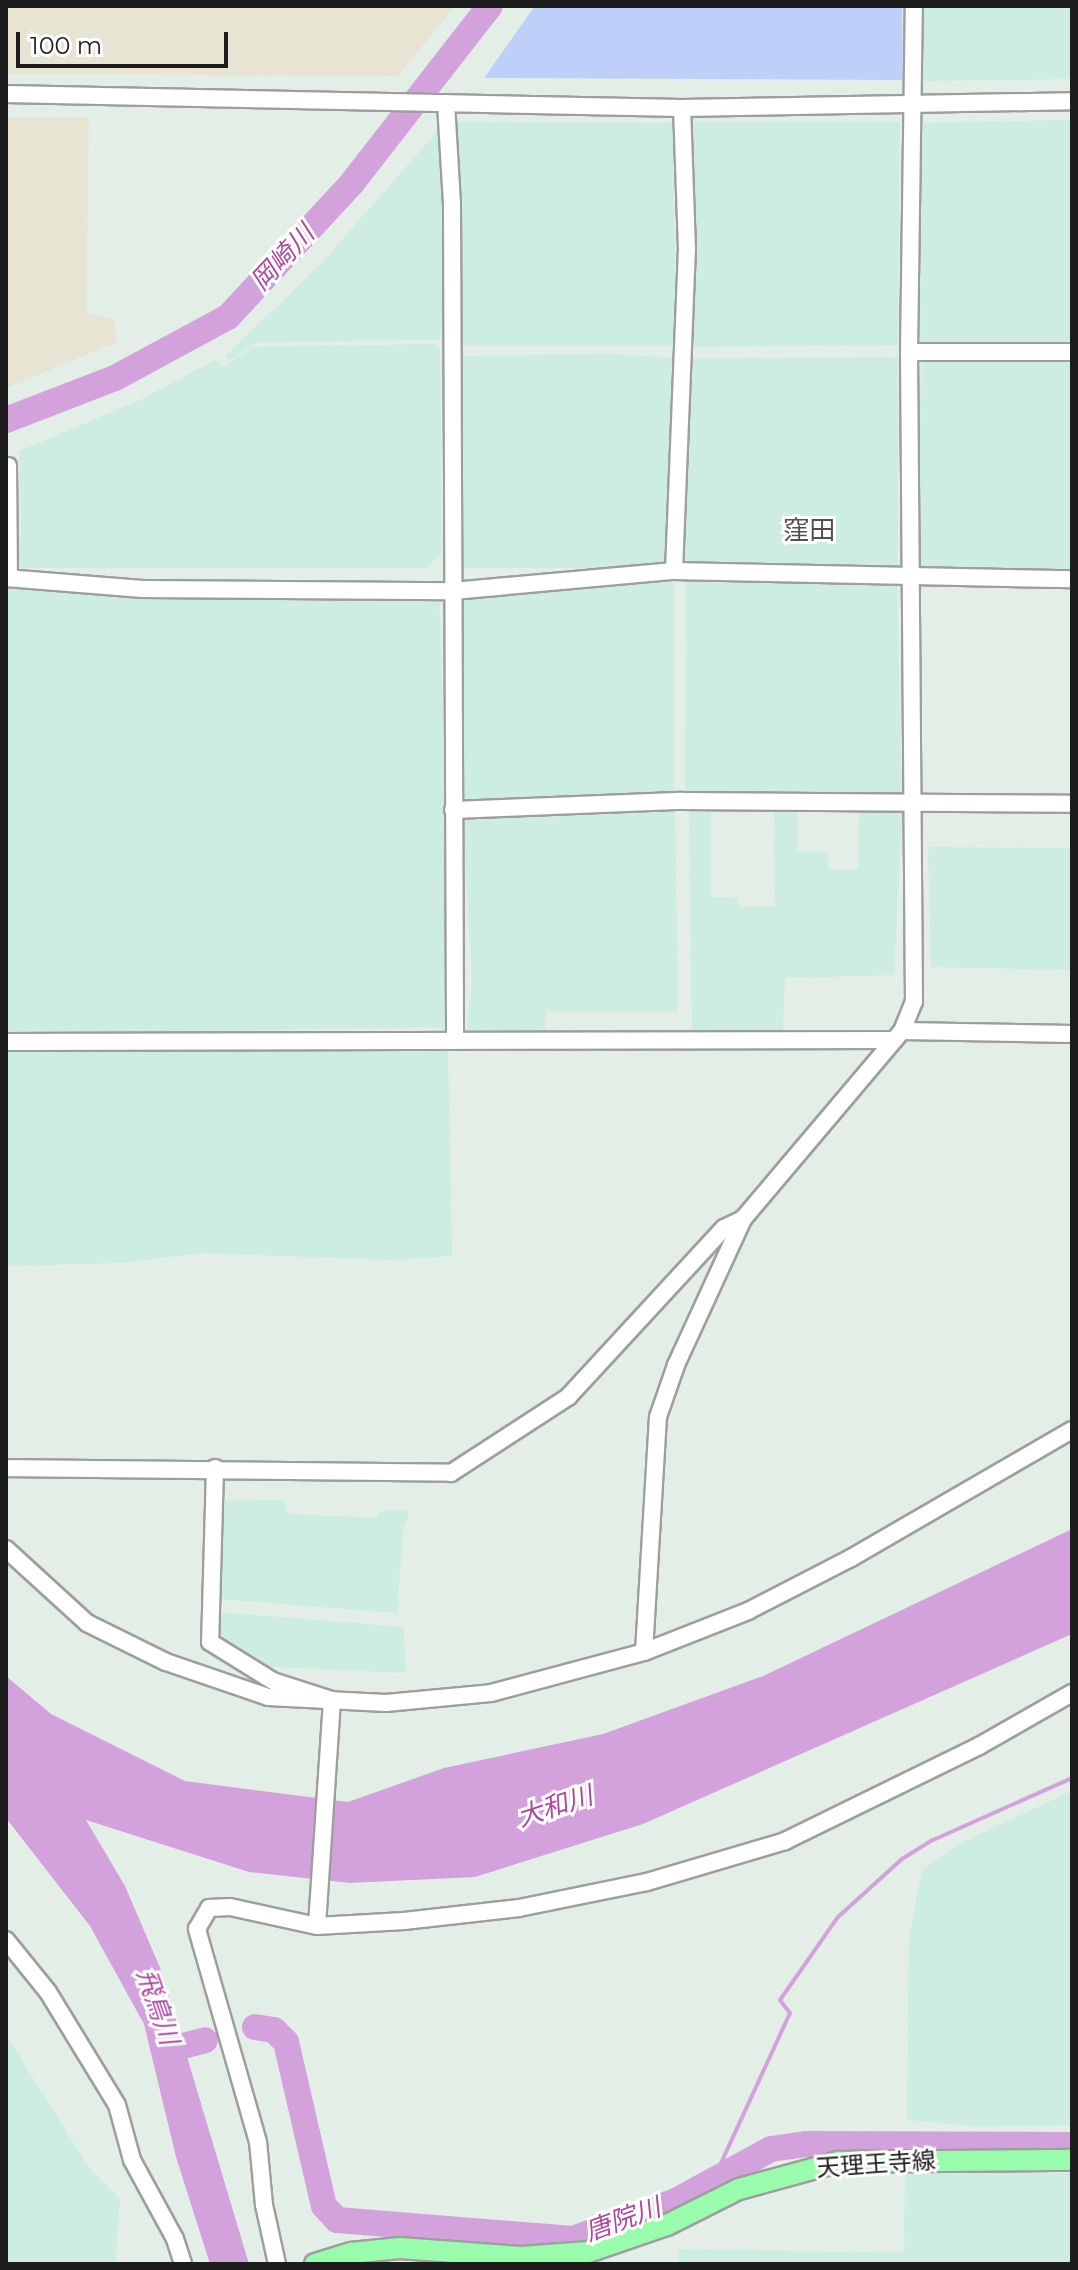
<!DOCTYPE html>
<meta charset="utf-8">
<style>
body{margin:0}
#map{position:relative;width:1078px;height:2270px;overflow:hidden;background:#e2eee6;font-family:Montserrat,"Noto Sans JP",sans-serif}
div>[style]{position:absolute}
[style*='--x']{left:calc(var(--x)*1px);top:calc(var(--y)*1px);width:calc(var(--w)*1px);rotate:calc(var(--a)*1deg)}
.industrial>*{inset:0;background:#e7e4d4}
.farmland>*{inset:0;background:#cdede3}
.park>*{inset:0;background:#becff9}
.water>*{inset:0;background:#d3a2dc}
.stream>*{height:4px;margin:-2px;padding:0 2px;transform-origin:2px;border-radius:2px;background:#d3a2dc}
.river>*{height:26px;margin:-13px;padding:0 13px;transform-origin:13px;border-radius:13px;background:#d3a2dc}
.roads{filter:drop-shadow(2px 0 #9e9e9e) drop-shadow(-2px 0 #9e9e9e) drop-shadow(0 2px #9e9e9e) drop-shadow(0 -2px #9e9e9e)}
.minor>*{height:16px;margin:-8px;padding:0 8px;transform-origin:8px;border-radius:8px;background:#fff}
.major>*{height:20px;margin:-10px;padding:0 10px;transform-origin:10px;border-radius:10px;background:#99fcac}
span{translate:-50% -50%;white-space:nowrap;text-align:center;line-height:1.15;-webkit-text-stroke:6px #fff;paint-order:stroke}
.street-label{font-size:24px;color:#1d1d1d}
.water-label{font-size:26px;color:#ac49a0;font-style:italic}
.neighbourhood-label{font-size:26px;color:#505050}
.frame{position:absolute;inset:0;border:8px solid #1d1d1d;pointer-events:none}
.scale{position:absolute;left:16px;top:32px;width:212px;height:36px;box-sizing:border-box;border:4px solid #1d1d1d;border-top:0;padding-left:10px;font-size:24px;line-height:28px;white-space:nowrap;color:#1d1d1d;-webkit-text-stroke:6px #fff;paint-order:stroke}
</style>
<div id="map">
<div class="industrial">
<i style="clip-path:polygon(6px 6px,455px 6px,398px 76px,6px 74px)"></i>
<i style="clip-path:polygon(6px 117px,89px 117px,86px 314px,113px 318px,117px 342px,6px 388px)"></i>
</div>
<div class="farmland">
<i style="clip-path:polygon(923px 6px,1072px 6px,1072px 79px,922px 81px)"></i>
<i style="clip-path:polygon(1072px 120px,1072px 348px,920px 344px,921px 123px)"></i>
<i style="clip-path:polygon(451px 122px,673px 123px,676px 346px,451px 346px)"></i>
<i style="clip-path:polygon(687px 122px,900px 122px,898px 345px,693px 347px)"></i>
<i style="clip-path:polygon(440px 128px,448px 264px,440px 340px,259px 342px,229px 360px,225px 356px,318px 267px)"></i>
<i style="clip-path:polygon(433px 344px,440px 348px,442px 552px,426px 568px,13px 568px,21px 531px,19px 451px,138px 401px,216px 360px,222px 367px,253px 347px)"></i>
<i style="clip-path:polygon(613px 354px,675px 358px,668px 568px,456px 568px,453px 356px)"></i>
<i style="clip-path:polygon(921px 356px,1072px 359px,1072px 576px,918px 569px)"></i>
<i style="clip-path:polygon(898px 357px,898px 568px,682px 567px,689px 358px)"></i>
<i style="clip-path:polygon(453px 581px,674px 582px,674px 798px,461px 799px)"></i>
<i style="clip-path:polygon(686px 581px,897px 583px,902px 798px,685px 796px)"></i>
<i style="clip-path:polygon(6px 583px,439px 583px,452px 1027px,6px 1034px)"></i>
<i style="clip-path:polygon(689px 809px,711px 809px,711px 897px,738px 898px,738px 907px,775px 907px,774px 810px,797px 810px,797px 852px,827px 852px,828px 869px,858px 869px,859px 810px,902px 810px,894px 975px,785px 978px,783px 1035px,692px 1035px)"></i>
<i style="clip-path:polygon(675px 810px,678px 1012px,546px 1012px,544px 1035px,466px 1035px,472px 982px,463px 812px)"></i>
<i style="clip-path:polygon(928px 847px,1072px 848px,1072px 970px,931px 967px)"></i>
<i style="clip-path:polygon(448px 1046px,452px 1256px,393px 1260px,203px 1253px,120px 1263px,6px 1266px,6px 1048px)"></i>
<i style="clip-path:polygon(285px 1500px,287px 1514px,377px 1518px,380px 1511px,410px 1511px,403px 1529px,397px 1613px,219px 1599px,224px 1501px)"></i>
<i style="clip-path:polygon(218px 1612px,403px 1627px,406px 1673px,254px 1666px,216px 1642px)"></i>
<i style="clip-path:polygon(1072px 1791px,1072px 2125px,974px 2126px,907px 2120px,909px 1938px,922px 1870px,957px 1845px)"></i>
<i style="clip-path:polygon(6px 2035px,90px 2169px,120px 2199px,115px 2264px,6px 2264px)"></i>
<i style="clip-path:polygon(905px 2173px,1072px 2173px,1072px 2264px,679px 2264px,679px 2249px,904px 2253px)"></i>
</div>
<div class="park">
<i style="clip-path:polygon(535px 6px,902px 6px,903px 80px,484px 78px)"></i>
</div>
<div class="water">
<i style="clip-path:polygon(1072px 1529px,1072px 1634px,643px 1824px,475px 1877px,350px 1883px,249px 1872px,86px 1820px,125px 1886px,161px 1970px,249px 2264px,210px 2264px,176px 2157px,144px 2024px,90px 1926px,6px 1818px,6px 1676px,51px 1714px,185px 1781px,348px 1802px,444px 1768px,603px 1734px,763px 1676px)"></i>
</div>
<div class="stream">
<i style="--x:716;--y:2174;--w:177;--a:-65.3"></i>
<i style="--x:790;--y:2013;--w:16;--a:-128"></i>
<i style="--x:780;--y:2000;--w:101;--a:-55.1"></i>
<i style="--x:838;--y:1917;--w:86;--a:-42.2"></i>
<i style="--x:902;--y:1859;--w:36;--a:-32"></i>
<i style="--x:933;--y:1840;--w:152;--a:-24"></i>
</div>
<div class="river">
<i style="--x:6;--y:420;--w:117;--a:-21.1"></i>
<i style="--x:115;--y:378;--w:128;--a:-28.4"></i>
<i style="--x:228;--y:317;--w:183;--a:-47.2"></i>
<i style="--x:352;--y:183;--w:224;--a:-52.1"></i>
<i style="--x:255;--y:2027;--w:19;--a:9"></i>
<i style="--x:274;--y:2030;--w:17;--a:45"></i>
<i style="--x:286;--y:2042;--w:168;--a:77"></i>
<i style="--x:324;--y:2206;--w:19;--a:47"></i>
<i style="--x:337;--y:2220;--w:237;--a:4.6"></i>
<i style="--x:573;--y:2239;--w:110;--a:-20.3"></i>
<i style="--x:676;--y:2201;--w:108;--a:-28.7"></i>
<i style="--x:771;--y:2149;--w:36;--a:-8"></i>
<i style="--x:807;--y:2144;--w:265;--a:0.2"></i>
<i style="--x:172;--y:2049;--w:34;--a:-15"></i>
</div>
<div class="roads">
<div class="minor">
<i style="--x:6;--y:94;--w:676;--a:1.19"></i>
<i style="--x:682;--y:108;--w:390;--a:-1"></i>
<i style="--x:446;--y:103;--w:101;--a:86.6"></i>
<i style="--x:452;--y:204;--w:837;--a:89.79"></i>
<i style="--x:909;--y:352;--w:163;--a:0"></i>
<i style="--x:8;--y:466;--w:112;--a:89.5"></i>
<i style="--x:674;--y:571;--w:321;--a:-87.7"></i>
<i style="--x:687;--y:250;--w:142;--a:-92"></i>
<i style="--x:6;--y:578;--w:137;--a:4.6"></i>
<i style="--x:143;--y:589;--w:310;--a:0.4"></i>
<i style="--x:453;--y:591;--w:222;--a:-5.2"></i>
<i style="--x:674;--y:571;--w:398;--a:1.2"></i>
<i style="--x:453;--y:810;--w:229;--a:-2.3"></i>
<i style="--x:682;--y:801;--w:390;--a:0.4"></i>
<i style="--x:902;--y:1031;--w:170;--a:1"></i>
<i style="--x:6;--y:1042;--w:888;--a:-0.13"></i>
<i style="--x:6;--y:1468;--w:445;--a:0.6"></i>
<i style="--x:451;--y:1473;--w:140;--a:-33"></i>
<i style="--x:568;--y:1397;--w:230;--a:-47.3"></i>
<i style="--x:724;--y:1228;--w:21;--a:-25"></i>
<i style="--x:215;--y:1468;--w:174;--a:91.6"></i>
<i style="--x:210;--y:1642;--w:74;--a:31.8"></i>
<i style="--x:273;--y:1681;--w:62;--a:17.9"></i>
<i style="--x:332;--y:1700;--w:226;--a:93.8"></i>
<i style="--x:6;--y:1549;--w:110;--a:42.4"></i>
<i style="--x:87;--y:1623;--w:88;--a:26.3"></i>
<i style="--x:166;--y:1662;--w:108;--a:18.9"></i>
<i style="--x:268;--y:1697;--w:118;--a:2.9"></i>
<i style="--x:386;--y:1703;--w:105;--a:-5.4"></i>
<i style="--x:491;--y:1693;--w:158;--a:-15"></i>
<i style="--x:644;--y:1652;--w:112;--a:-21.5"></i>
<i style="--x:748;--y:1611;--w:116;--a:-27.2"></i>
<i style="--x:851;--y:1558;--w:255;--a:-30.1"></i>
<i style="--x:644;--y:1652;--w:235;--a:-86.6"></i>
<i style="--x:658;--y:1417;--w:55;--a:-70.9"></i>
<i style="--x:676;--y:1365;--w:161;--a:-65.3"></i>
<i style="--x:743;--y:1219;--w:246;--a:-49.8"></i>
<i style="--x:902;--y:1031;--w:31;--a:-68"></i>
<i style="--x:914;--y:1002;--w:650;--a:-90.44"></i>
<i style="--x:909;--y:352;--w:346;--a:-89.2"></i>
<i style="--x:6;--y:1940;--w:67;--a:51.1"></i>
<i style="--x:48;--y:1992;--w:132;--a:58.6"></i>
<i style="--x:117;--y:2105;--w:57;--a:74.7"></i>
<i style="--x:132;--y:2160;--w:90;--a:61.4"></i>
<i style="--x:175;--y:2239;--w:26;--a:72"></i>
<i style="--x:277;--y:2264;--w:60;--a:-102.4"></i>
<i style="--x:264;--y:2205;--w:63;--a:-95.4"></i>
<i style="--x:258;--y:2142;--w:222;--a:-106"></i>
<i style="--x:197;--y:1929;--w:24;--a:-60"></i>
<i style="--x:209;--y:1908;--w:21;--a:-3"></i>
<i style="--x:230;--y:1907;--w:89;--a:12.3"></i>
<i style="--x:317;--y:1926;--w:87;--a:-3.3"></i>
<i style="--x:404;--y:1921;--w:116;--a:-6.4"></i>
<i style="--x:519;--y:1908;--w:131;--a:-11.5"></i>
<i style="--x:647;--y:1882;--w:144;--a:-16.5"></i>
<i style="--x:785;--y:1841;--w:216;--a:-26.1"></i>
<i style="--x:979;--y:1746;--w:107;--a:-29.7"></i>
</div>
<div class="major">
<i style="--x:315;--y:2264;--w:38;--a:-17"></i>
<i style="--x:351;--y:2253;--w:49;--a:-5.8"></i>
<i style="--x:400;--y:2248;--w:121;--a:4.3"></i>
<i style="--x:521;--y:2257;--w:67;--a:-4.3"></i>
<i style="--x:588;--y:2252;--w:83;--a:-18.9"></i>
<i style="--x:667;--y:2225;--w:80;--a:-26.6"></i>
<i style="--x:739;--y:2189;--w:103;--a:-15.3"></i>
<i style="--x:838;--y:2162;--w:234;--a:-0.5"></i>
</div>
</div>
<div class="street-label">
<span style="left:876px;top:2164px;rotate:-4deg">天理王寺線</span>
</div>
<div class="water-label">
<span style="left:283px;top:258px;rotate:-47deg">岡崎川</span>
<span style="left:555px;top:1807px;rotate:-18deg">大和川</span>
<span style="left:157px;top:2007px;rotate:71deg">飛鳥川</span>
<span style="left:623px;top:2220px;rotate:-20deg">唐院川</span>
</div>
<div class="neighbourhood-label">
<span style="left:809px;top:531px">窪田</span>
</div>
<div class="frame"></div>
<div class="scale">100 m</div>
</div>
